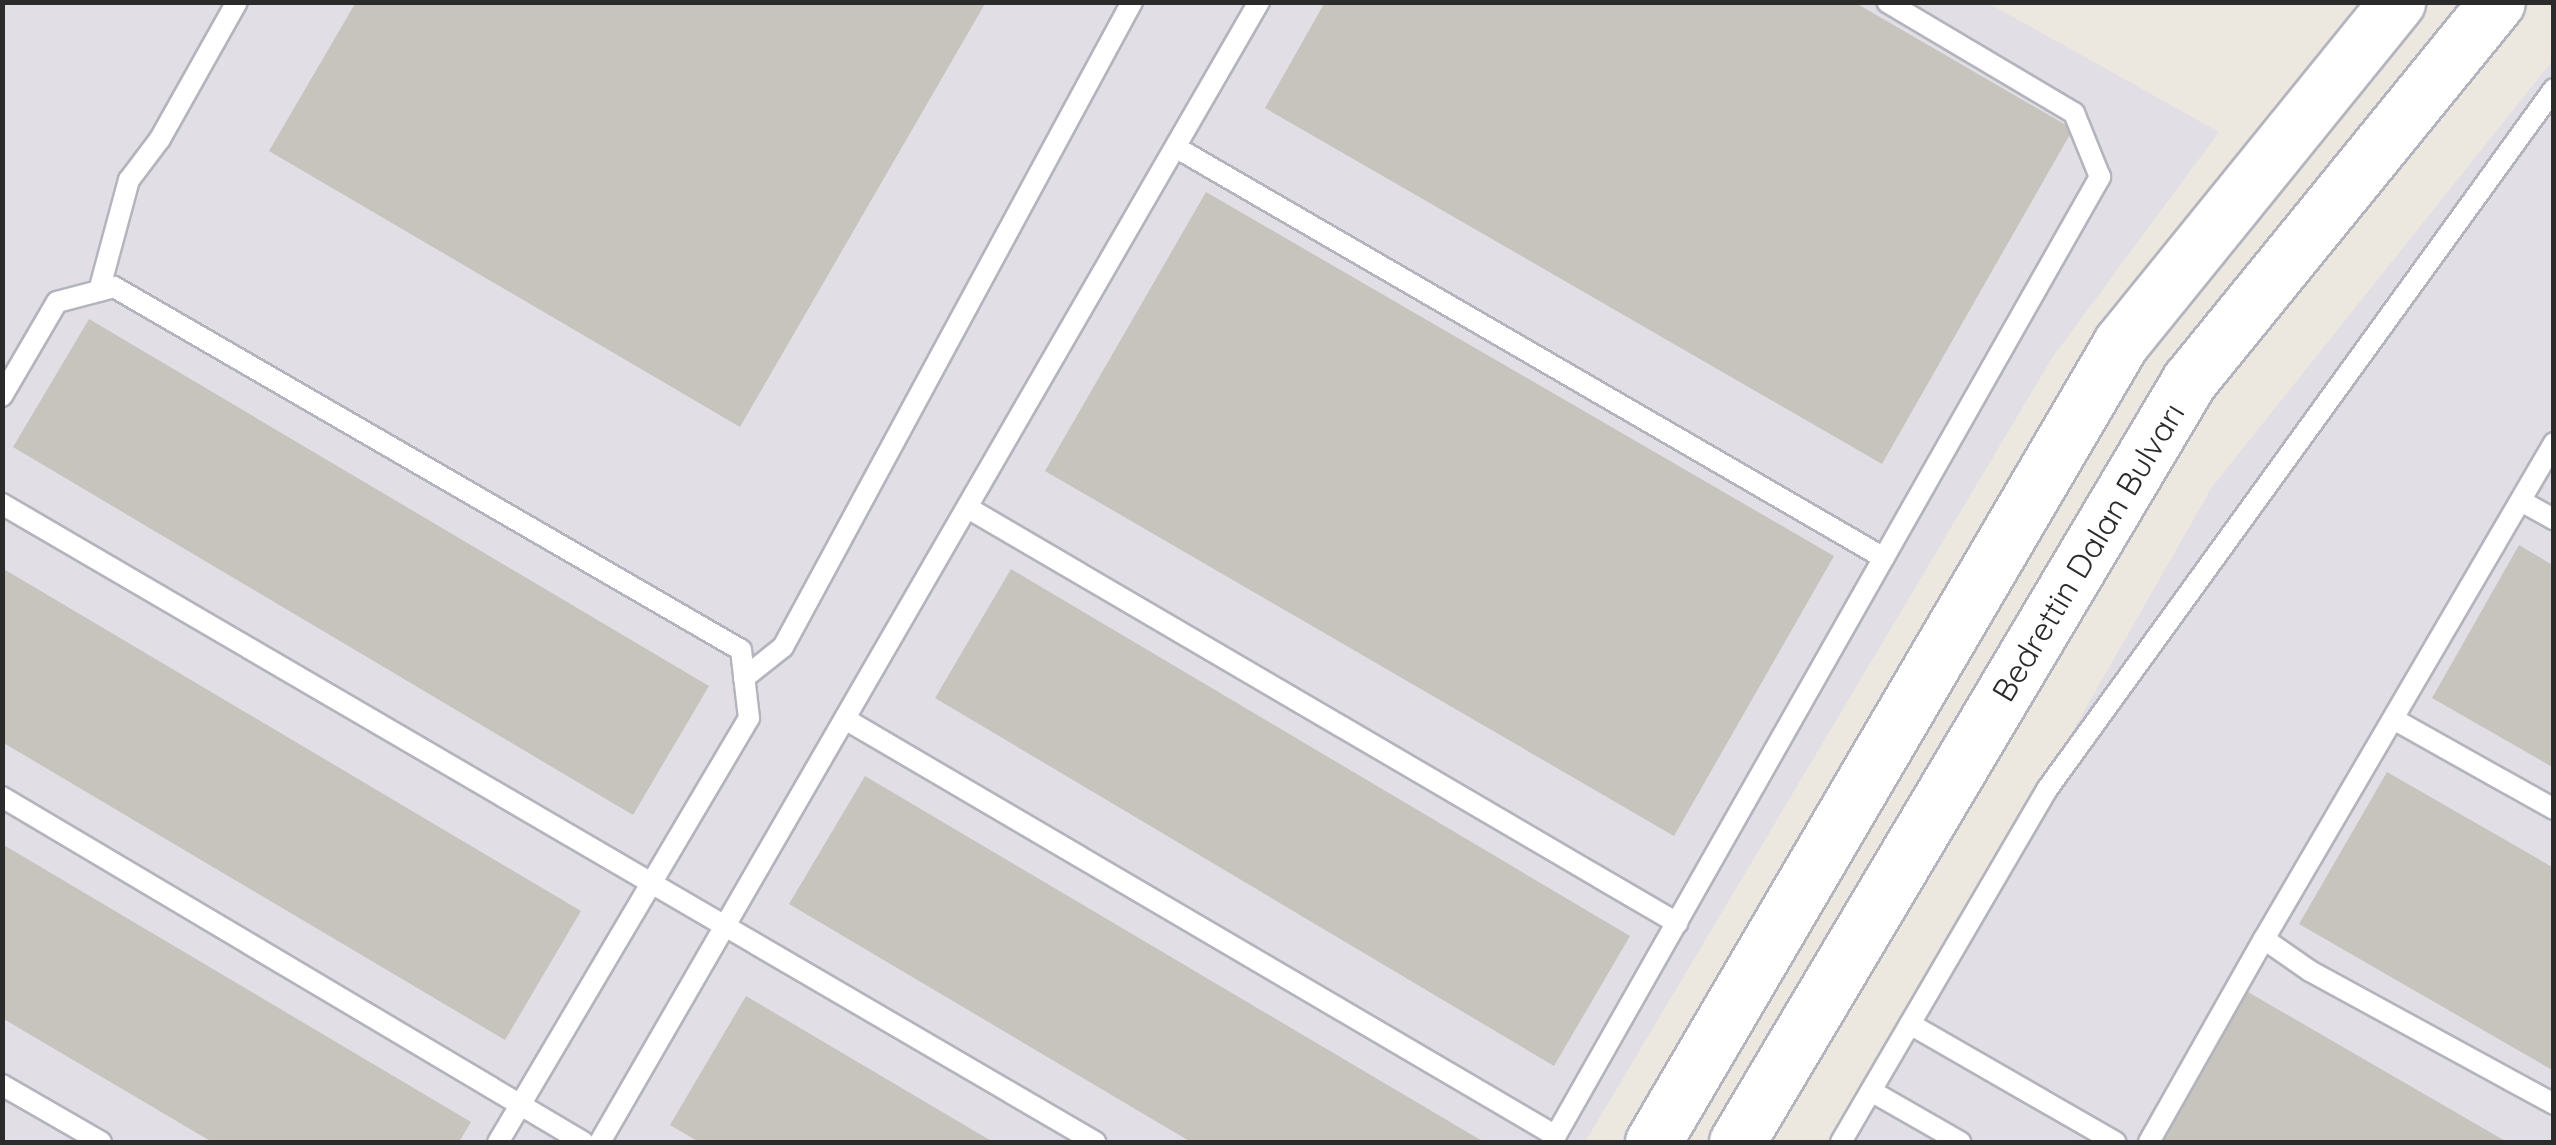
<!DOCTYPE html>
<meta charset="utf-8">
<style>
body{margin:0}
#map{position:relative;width:2556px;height:1145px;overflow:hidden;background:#ece7df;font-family:Quicksand,sans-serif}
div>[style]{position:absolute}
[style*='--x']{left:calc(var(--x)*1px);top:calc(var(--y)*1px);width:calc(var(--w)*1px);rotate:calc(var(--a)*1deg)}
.industrial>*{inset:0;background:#e1dfe5}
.building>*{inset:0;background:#c7c4be}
.roads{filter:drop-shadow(2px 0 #b3b4bd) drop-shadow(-2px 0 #b3b4bd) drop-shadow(0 2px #b3b4bd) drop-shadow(0 -2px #b3b4bd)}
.lane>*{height:20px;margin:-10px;padding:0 10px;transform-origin:10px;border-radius:10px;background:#fff}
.secondary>*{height:55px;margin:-27.5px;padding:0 27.5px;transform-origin:27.5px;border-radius:27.5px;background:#fff}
span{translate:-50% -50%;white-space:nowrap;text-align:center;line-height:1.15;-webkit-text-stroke:8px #fff;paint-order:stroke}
.street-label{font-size:32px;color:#2b2b2b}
.frame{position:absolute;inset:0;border:5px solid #2b2b2b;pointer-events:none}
</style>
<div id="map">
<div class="industrial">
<i style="clip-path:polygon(2px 3px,1988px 3px,2219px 132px,2052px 358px,1585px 1142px,3px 1142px)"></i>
<i style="clip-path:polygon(2553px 60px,2553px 1142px,1838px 1142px,2212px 487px)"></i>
</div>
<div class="building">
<i style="clip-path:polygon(356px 2px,986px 2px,740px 427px,269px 151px)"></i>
<i style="clip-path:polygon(1325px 2px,1854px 2px,2073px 129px,1882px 464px,1265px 108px)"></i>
<i style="clip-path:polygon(1206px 192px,1834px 556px,1674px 836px,1045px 471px)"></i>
<i style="clip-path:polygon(89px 319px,709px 686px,633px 815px,13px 447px)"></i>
<i style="clip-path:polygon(2519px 545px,2554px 566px,2554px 768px,2432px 698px)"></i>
<i style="clip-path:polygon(2px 568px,581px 911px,505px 1040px,2px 742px)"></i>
<i style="clip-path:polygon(1011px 569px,1630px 936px,1554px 1066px,935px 698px)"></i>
<i style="clip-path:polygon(2387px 772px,2554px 868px,2554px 1071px,2299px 924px)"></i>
<i style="clip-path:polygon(865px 776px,1484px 1142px,1191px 1142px,789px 904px)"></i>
<i style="clip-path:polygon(2px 844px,471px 1122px,459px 1142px,212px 1142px,2px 1018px)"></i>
<i style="clip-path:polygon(2248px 992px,2507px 1142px,2161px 1142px)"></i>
<i style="clip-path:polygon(746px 996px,993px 1142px,699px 1142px,670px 1125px)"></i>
</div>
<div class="roads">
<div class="lane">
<i style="--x:1177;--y:148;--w:817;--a:30.11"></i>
<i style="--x:99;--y:291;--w:115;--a:-74.9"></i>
<i style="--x:129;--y:180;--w:51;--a:-52.9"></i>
<i style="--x:160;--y:139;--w:157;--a:-60.7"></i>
<i style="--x:2;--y:396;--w:109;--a:-59.7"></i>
<i style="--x:57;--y:302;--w:59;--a:-14.7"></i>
<i style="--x:114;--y:287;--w:724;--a:30.07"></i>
<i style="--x:741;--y:650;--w:68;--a:83.3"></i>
<i style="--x:749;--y:718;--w:493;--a:120.6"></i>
<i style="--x:2554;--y:443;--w:575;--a:120.31"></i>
<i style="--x:2264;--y:939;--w:56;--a:34.8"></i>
<i style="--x:2310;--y:971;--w:278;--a:28.6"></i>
<i style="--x:2521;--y:501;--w:38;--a:29"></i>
<i style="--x:2;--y:504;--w:1266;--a:30.27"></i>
<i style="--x:968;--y:508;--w:822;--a:30.34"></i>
<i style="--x:744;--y:678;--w:50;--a:-38.5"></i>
<i style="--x:783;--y:647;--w:733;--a:-61.58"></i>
<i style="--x:845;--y:719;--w:824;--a:30.39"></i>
<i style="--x:2397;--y:721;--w:180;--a:29.3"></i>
<i style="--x:2;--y:797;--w:676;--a:30.7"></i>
<i style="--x:1910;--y:1024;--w:237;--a:29.9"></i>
<i style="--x:2;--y:1085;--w:114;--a:29.9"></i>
<i style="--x:1871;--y:1091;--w:103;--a:29.8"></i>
<i style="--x:600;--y:1142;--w:1317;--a:-59.97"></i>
<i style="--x:1552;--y:1142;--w:1110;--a:-60.41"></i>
<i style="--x:2100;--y:177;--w:69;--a:-112.1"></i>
<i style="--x:2074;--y:113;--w:217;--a:-149.3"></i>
<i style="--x:1841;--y:1142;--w:410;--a:-59.7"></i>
<i style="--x:2048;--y:788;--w:863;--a:-54.1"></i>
<i style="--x:2149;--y:1142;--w:233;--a:-60.5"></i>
</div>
<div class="secondary">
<i style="--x:1653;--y:1142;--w:926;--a:-59.64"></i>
<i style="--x:2121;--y:343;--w:439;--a:-51"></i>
<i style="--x:1737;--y:1142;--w:885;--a:-59.29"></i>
<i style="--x:2189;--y:381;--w:488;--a:-50.9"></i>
</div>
</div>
<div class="street-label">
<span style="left:2088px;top:552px;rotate:-59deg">Bedrettin Dalan Bulvarı</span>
</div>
<div class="frame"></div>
</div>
